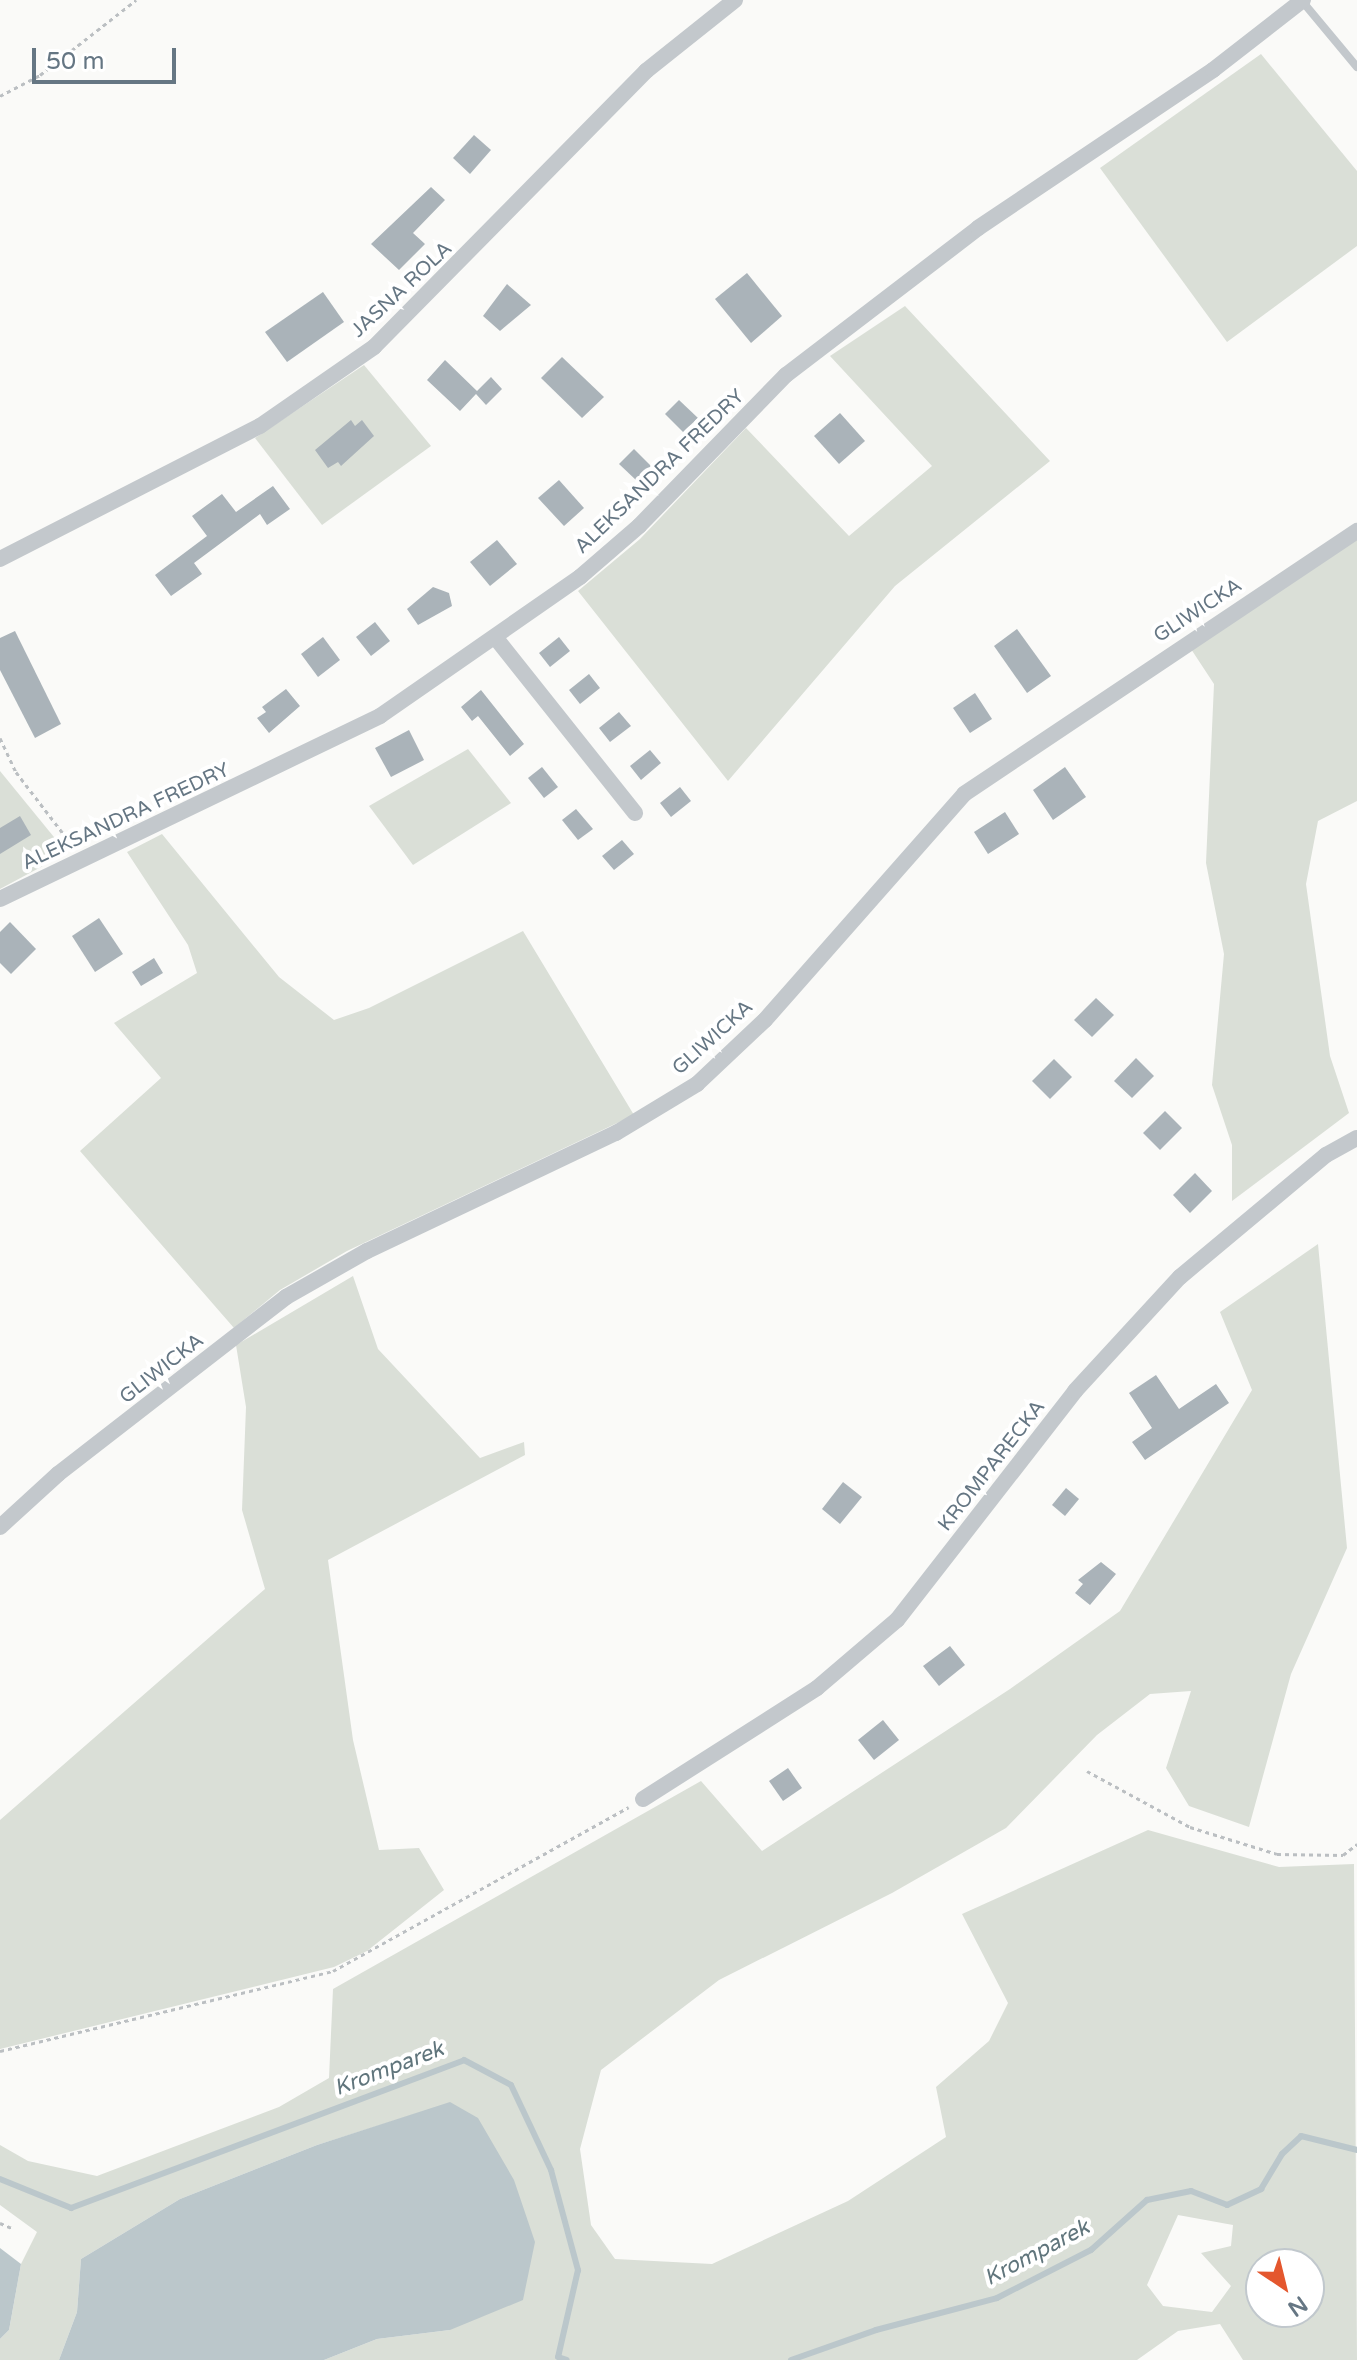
<!DOCTYPE html>
<style>
body{margin:0}
#map{position:relative;width:1357px;height:2360px;overflow:hidden;background:#fafaf8;font-family:"Varela Round",sans-serif}
div>[style]{position:absolute}
[style*='--x']{left:calc(var(--x)*1px);top:calc(var(--y)*1px);width:calc(var(--w)*1px);rotate:calc(var(--a)*1deg)}
.green>*{inset:0;background:#dadfd7}
.water>*{inset:0;background:#bbc7cb}
.stream>*{height:6px;margin:-3px;padding:0 3px;transform-origin:3px;border-radius:3px;background:#bbc7cb}
.building>*{inset:0;background:#aab3b9}
.path>*{height:3px;margin-top:-1.5px;transform-origin:0;background:repeating-linear-gradient(90deg,#bbbfc2 0 4px,transparent 0 8px)}
.lane>*{height:8px;margin:-4px;padding:0 4px;transform-origin:4px;border-radius:4px;background:#c3c8cc}
.street>*{height:16px;margin:-8px;padding:0 8px;transform-origin:8px;border-radius:8px;background:#c3c8cc}
span{translate:-50% -50%;white-space:nowrap;text-align:center;line-height:1.15;-webkit-text-stroke:8px #fff;paint-order:stroke}
.street-label{font-size:20px;color:#657683}
.water-label{font-size:22px;color:#60757c;font-style:italic}
.north{position:absolute;left:1245px;top:2248px;width:80px;height:80px;box-sizing:border-box;background:#fff;border:2px solid #c1c8cd;border-radius:50%;rotate:145deg;font-size:22px;font-weight:700;line-height:32px;text-align:center;color:#657683}
.north::after{content:'';display:block;margin:auto;width:28px;height:36px;background:#e4572e;clip-path:polygon(50% 0,100% 100%,50% 72%,0 100%)}
.scale{position:absolute;left:32px;top:48px;width:144px;height:36px;box-sizing:border-box;border:4px solid #657683;border-top:0;padding-left:10px;font-size:24px;line-height:28px;white-space:nowrap;color:#657683;-webkit-text-stroke:6px #fff;paint-order:stroke}
</style>
<div id="map">
<div class="green">
<i style="clip-path:polygon(1261px 54px,1357px 171px,1357px 246px,1227px 342px,1100px 168px)"></i>
<i style="clip-path:polygon(905px 306px,1050px 461px,895px 586px,728px 781px,578px 591px,640px 539px,746px 428px,849px 536px,932px 466px,830px 356px)"></i>
<i style="clip-path:polygon(364px 365px,431px 446px,322px 525px,255px 438px)"></i>
<i style="clip-path:polygon(1357px 539px,1357px 801px,1318px 821px,1306px 884px,1330px 1056px,1349px 1113px,1232px 1201px,1232px 1145px,1212px 1085px,1224px 954px,1206px 863px,1214px 684px,1191px 649px)"></i>
<i style="clip-path:polygon(468px 749px,511px 803px,413px 865px,369px 806px)"></i>
<i style="clip-path:polygon(0 771px,67px 853px,0 889px)"></i>
<i style="clip-path:polygon(162px 834px,279px 977px,334px 1020px,369px 1008px,523px 931px,634px 1115px,347px 1251px,280px 1290px,234px 1328px,80px 1151px,161px 1078px,114px 1023px,197px 973px,188px 945px,127px 852px)"></i>
<i style="clip-path:polygon(evenodd,1318px 1244px,1347px 1548px,1291px 1674px,1249px 1827px,1189px 1806px,1166px 1768px,1191px 1691px,1150px 1694px,1097px 1735px,1006px 1828px,892px 1893px,719px 1980px,601px 2070px,580px 2149px,591px 2225px,615px 2259px,712px 2264px,848px 2201px,946px 2137px,936px 2087px,989px 2041px,1008px 2003px,962px 1914px,1148px 1830px,1279px 1867px,1354px 1864px,1357px 2360px,1243px 2360px,1220px 2324px,1178px 2331px,1137px 2360px,324px 2360px,377px 2339px,450px 2330px,450px 2103px,317px 2145px,180px 2199px,81px 2259px,77px 2312px,59px 2360px,0 2360px,0 2339px,9px 2330px,21px 2264px,37px 2232px,0 2205px,0 2145px,28px 2161px,97px 2176px,279px 2107px,329px 2078px,333px 1989px,701px 1781px,762px 1851px,1010px 1689px,1120px 1611px,1252px 1390px,1220px 1312px,1318px 1244px,1178px 2215px,1233px 2225px,1231px 2246px,1201px 2253px,1231px 2286px,1212px 2312px,1163px 2306px,1147px 2285px,1178px 2215px,1318px 1244px,1261px 2264px,1309px 2264px,1309px 2312px,1261px 2312px,1261px 2264px)"></i>
<i style="clip-path:polygon(353px 1276px,378px 1349px,480px 1458px,524px 1442px,525px 1455px,328px 1560px,353px 1740px,379px 1850px,419px 1848px,444px 1890px,367px 1951px,334px 1967px,0 2049px,0 1820px,265px 1589px,242px 1510px,246px 1407px,236px 1345px)"></i>
</div>
<div class="water">
<i style="clip-path:polygon(450px 2102px,478px 2118px,514px 2180px,535px 2242px,523px 2300px,450px 2330px,377px 2339px,324px 2360px,59px 2360px,77px 2312px,81px 2259px,180px 2199px,317px 2145px)"></i>
<i style="clip-path:polygon(0 2248px,21px 2264px,9px 2330px,0 2339px)"></i>
</div>
<div class="stream">
<i style="--x:0;--y:2179;--w:77;--a:22.2"></i>
<i style="--x:71;--y:2208;--w:420;--a:-20.6"></i>
<i style="--x:464;--y:2060;--w:53;--a:28"></i>
<i style="--x:511;--y:2085;--w:94;--a:64.8"></i>
<i style="--x:551;--y:2170;--w:104;--a:74.9"></i>
<i style="--x:578;--y:2270;--w:89;--a:102.9"></i>
<i style="--x:558;--y:2357;--w:9;--a:18"></i>
<i style="--x:791;--y:2360;--w:90;--a:-19.4"></i>
<i style="--x:876;--y:2330;--w:125;--a:-14.8"></i>
<i style="--x:997;--y:2298;--w:106;--a:-27.1"></i>
<i style="--x:1091;--y:2250;--w:75;--a:-41.8"></i>
<i style="--x:1147;--y:2200;--w:45;--a:-11.6"></i>
<i style="--x:1191;--y:2191;--w:39;--a:21"></i>
<i style="--x:1227;--y:2205;--w:38;--a:-25"></i>
<i style="--x:1261;--y:2189;--w:41;--a:-59"></i>
<i style="--x:1282;--y:2154;--w:26;--a:-43"></i>
<i style="--x:1301;--y:2136;--w:58;--a:14"></i>
</div>
<div class="building">
<i style="clip-path:polygon(474px 135px,491px 150px,470px 174px,453px 158px)"></i>
<i style="clip-path:polygon(431px 187px,445px 200px,413px 233px,425px 244px,399px 270px,371px 244px)"></i>
<i style="clip-path:polygon(747px 273px,782px 316px,751px 343px,715px 299px)"></i>
<i style="clip-path:polygon(507px 284px,531px 305px,500px 331px,483px 316px)"></i>
<i style="clip-path:polygon(323px 292px,344px 322px,287px 362px,265px 332px)"></i>
<i style="clip-path:polygon(562px 357px,604px 397px,582px 418px,541px 378px)"></i>
<i style="clip-path:polygon(445px 360px,477px 391px,491px 377px,502px 389px,486px 405px,476px 394px,460px 411px,427px 380px)"></i>
<i style="clip-path:polygon(679px 400px,698px 418px,683px 432px,665px 414px)"></i>
<i style="clip-path:polygon(840px 413px,865px 441px,839px 464px,814px 436px)"></i>
<i style="clip-path:polygon(351px 420px,355px 426px,362px 420px,374px 436px,341px 466px,338px 462px,328px 468px,315px 450px)"></i>
<i style="clip-path:polygon(634px 449px,651px 466px,637px 481px,619px 464px)"></i>
<i style="clip-path:polygon(559px 480px,584px 508px,564px 526px,538px 498px)"></i>
<i style="clip-path:polygon(273px 486px,290px 509px,267px 525px,260px 514px,194px 563px,202px 574px,171px 596px,155px 575px,207px 536px,192px 516px,222px 494px,236px 512px)"></i>
<i style="clip-path:polygon(497px 540px,517px 564px,490px 586px,470px 562px)"></i>
<i style="clip-path:polygon(433px 587px,449px 593px,452px 606px,418px 625px,407px 609px)"></i>
<i style="clip-path:polygon(375px 622px,390px 641px,371px 656px,356px 637px)"></i>
<i style="clip-path:polygon(1017px 629px,1051px 676px,1027px 693px,994px 646px)"></i>
<i style="clip-path:polygon(15px 631px,61px 724px,35px 738px,0 670px,0 638px)"></i>
<i style="clip-path:polygon(323px 637px,340px 660px,318px 677px,301px 654px)"></i>
<i style="clip-path:polygon(559px 637px,570px 651px,550px 667px,539px 653px)"></i>
<i style="clip-path:polygon(589px 674px,600px 688px,580px 704px,569px 690px)"></i>
<i style="clip-path:polygon(286px 689px,300px 706px,269px 733px,257px 718px,266px 712px,262px 707px)"></i>
<i style="clip-path:polygon(481px 690px,524px 744px,510px 756px,478px 716px,472px 721px,461px 707px)"></i>
<i style="clip-path:polygon(975px 693px,992px 719px,970px 733px,953px 708px)"></i>
<i style="clip-path:polygon(619px 712px,631px 726px,610px 742px,599px 728px)"></i>
<i style="clip-path:polygon(409px 730px,424px 760px,391px 777px,375px 748px)"></i>
<i style="clip-path:polygon(650px 750px,661px 763px,641px 780px,630px 766px)"></i>
<i style="clip-path:polygon(542px 767px,558px 787px,544px 798px,528px 778px)"></i>
<i style="clip-path:polygon(1065px 767px,1086px 797px,1053px 820px,1033px 790px)"></i>
<i style="clip-path:polygon(680px 787px,691px 801px,671px 817px,660px 803px)"></i>
<i style="clip-path:polygon(576px 809px,593px 829px,578px 840px,562px 820px)"></i>
<i style="clip-path:polygon(1005px 812px,1019px 834px,988px 854px,974px 832px)"></i>
<i style="clip-path:polygon(20px 816px,31px 835px,0 854px,0 828px)"></i>
<i style="clip-path:polygon(622px 840px,634px 854px,614px 870px,602px 856px)"></i>
<i style="clip-path:polygon(99px 918px,123px 954px,95px 972px,72px 936px)"></i>
<i style="clip-path:polygon(10px 922px,36px 949px,11px 974px,0 963px,0 932px)"></i>
<i style="clip-path:polygon(154px 958px,163px 973px,141px 986px,132px 972px)"></i>
<i style="clip-path:polygon(1096px 998px,1114px 1015px,1092px 1037px,1074px 1020px)"></i>
<i style="clip-path:polygon(1136px 1058px,1154px 1076px,1132px 1098px,1114px 1081px)"></i>
<i style="clip-path:polygon(1054px 1059px,1072px 1077px,1050px 1099px,1032px 1081px)"></i>
<i style="clip-path:polygon(1165px 1111px,1182px 1128px,1160px 1150px,1143px 1133px)"></i>
<i style="clip-path:polygon(1195px 1173px,1212px 1191px,1190px 1213px,1173px 1195px)"></i>
<i style="clip-path:polygon(1156px 1375px,1179px 1409px,1216px 1384px,1229px 1403px,1145px 1460px,1132px 1442px,1152px 1428px,1129px 1393px)"></i>
<i style="clip-path:polygon(843px 1482px,862px 1497px,840px 1524px,822px 1509px)"></i>
<i style="clip-path:polygon(1066px 1488px,1079px 1499px,1065px 1516px,1052px 1505px)"></i>
<i style="clip-path:polygon(1101px 1562px,1116px 1574px,1090px 1605px,1075px 1593px,1083px 1584px,1078px 1580px)"></i>
<i style="clip-path:polygon(950px 1646px,965px 1665px,939px 1686px,923px 1666px)"></i>
<i style="clip-path:polygon(883px 1720px,899px 1740px,874px 1760px,858px 1740px)"></i>
<i style="clip-path:polygon(788px 1768px,802px 1788px,783px 1801px,769px 1781px)"></i>
</div>
<div class="path">
<i style="--x:0;--y:96;--w:45;--a:-27.7"></i>
<i style="--x:40;--y:75;--w:122;--a:-38"></i>
<i style="--x:0;--y:738;--w:38;--a:65"></i>
<i style="--x:16;--y:772;--w:92;--a:52.5"></i>
<i style="--x:1087;--y:1771;--w:117;--a:28.5"></i>
<i style="--x:1190;--y:1827;--w:91;--a:17.2"></i>
<i style="--x:1277;--y:1854;--w:66;--a:0.9"></i>
<i style="--x:1343;--y:1855;--w:18;--a:-38"></i>
<i style="--x:0;--y:2051;--w:342;--a:-13.5"></i>
<i style="--x:333;--y:1971;--w:338;--a:-29"></i>
<i style="--x:0;--y:2223;--w:13;--a:23"></i>
</div>
<div class="lane">
<i style="--x:1302;--y:1;--w:86;--a:50.2"></i>
</div>
<div class="street">
<i style="--x:0;--y:559;--w:292;--a:-27.1"></i>
<i style="--x:260;--y:426;--w:139;--a:-34.7"></i>
<i style="--x:374;--y:347;--w:388;--a:-45.4"></i>
<i style="--x:646;--y:71;--w:114;--a:-38.6"></i>
<i style="--x:495;--y:637;--w:225;--a:51.5"></i>
<i style="--x:0;--y:899;--w:422;--a:-25.7"></i>
<i style="--x:380;--y:716;--w:244;--a:-34.8"></i>
<i style="--x:580;--y:577;--w:78;--a:-40.8"></i>
<i style="--x:639;--y:526;--w:211;--a:-45.8"></i>
<i style="--x:786;--y:375;--w:242;--a:-37.4"></i>
<i style="--x:978;--y:228;--w:283;--a:-33.9"></i>
<i style="--x:1213;--y:70;--w:114;--a:-37.9"></i>
<i style="--x:0;--y:1527;--w:79;--a:-42.4"></i>
<i style="--x:58;--y:1474;--w:289;--a:-37.8"></i>
<i style="--x:286;--y:1297;--w:93;--a:-29.6"></i>
<i style="--x:367;--y:1251;--w:276;--a:-25.4"></i>
<i style="--x:616;--y:1133;--w:95;--a:-31.2"></i>
<i style="--x:697;--y:1084;--w:93;--a:-43.3"></i>
<i style="--x:765;--y:1020;--w:301;--a:-48.6"></i>
<i style="--x:964;--y:794;--w:473;--a:-33.8"></i>
<i style="--x:643;--y:1799;--w:206;--a:-32.5"></i>
<i style="--x:817;--y:1688;--w:105;--a:-40.4"></i>
<i style="--x:897;--y:1620;--w:290;--a:-52.1"></i>
<i style="--x:1075;--y:1391;--w:155;--a:-47.4"></i>
<i style="--x:1180;--y:1277;--w:190;--a:-39.9"></i>
<i style="--x:1326;--y:1155;--w:35;--a:-29"></i>
</div>
<div class="street-label">
<span style="left:402px;top:290px;rotate:-43deg">JASNA ROLA</span>
<span style="left:660px;top:472px;rotate:-44deg">ALEKSANDRA FREDRY</span>
<span style="left:1198px;top:611px;rotate:-33deg">GLIWICKA</span>
<span style="left:126px;top:817px;rotate:-25deg">ALEKSANDRA FREDRY</span>
<span style="left:713px;top:1038px;rotate:-42deg">GLIWICKA</span>
<span style="left:162px;top:1369px;rotate:-38deg">GLIWICKA</span>
<span style="left:992px;top:1466px;rotate:-52deg">KROMPARECKA</span>
</div>
<div class="water-label">
<span style="left:389px;top:2069px;rotate:-21deg">Kromparek</span>
<span style="left:1037px;top:2253px;rotate:-28deg">Kromparek</span>
</div>
<div class="north">N</div>
<div class="scale">50 m</div>
</div>
